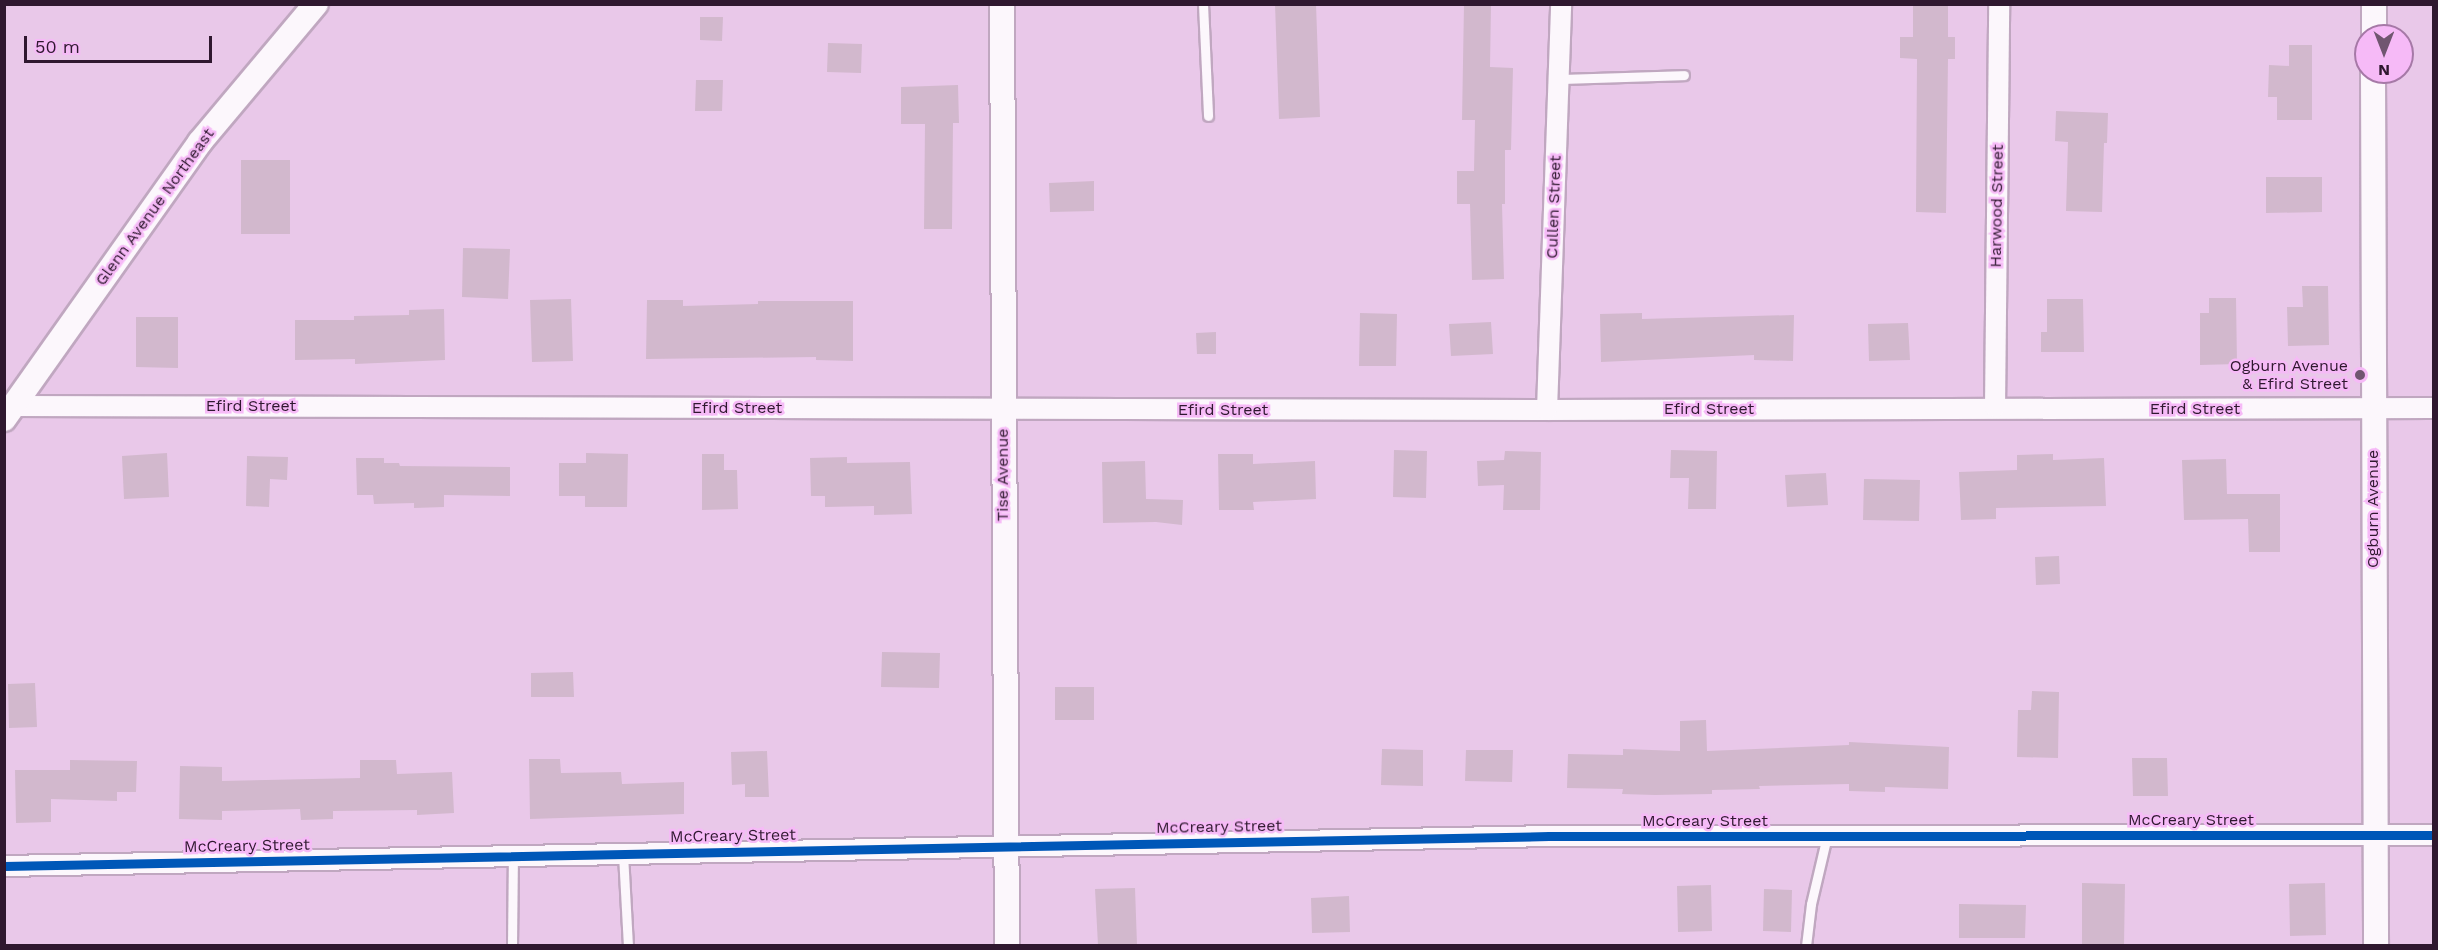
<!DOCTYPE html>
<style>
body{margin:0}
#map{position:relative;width:2438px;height:950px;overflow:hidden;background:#e9c8e9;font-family:"Work Sans",sans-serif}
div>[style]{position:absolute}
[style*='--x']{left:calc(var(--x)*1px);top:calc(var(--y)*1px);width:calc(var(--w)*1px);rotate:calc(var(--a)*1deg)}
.building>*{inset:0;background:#d2b8cd}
.roads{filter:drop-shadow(2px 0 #c0a7c0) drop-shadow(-2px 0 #c0a7c0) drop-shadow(0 2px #c0a7c0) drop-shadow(0 -2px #c0a7c0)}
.service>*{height:9px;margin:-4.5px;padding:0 4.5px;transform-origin:4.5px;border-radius:4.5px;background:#fcf7fc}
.minor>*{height:20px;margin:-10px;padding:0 10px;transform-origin:10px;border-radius:10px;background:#fcf7fc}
.tertiary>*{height:24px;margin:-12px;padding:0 12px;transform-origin:12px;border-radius:12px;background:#fcf7fc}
.cycleway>*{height:9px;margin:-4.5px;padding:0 4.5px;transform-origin:4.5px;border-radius:4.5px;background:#0057b8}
.dots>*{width:16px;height:16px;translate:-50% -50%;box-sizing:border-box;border:3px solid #f6baf7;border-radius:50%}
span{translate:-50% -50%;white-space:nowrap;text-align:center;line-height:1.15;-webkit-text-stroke:5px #f6baf7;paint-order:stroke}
.street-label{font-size:16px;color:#2f182f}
.poi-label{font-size:16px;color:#2f182f}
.right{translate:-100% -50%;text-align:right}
.frame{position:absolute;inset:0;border:6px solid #2f182f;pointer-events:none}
.north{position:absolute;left:2354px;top:24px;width:60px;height:60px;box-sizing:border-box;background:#f6baf7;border:2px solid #a679a7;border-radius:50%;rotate:180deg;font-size:16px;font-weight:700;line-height:24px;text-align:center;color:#2f182f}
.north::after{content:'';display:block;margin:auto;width:21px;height:27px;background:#705670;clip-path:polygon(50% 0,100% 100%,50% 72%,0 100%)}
.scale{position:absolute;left:24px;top:36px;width:188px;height:27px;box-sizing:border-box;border:3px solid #2f182f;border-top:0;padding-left:8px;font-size:18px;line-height:21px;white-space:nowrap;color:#2f182f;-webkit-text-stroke:4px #f6baf7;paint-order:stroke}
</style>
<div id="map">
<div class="building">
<i style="clip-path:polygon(1275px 4px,1316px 4px,1320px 117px,1279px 119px)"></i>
<i style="clip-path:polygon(1464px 4px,1491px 4px,1490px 67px,1513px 68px,1511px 150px,1505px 150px,1505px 204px,1502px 204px,1504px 279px,1472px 280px,1470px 204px,1457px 204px,1457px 171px,1474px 171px,1475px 120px,1462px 120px)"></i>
<i style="clip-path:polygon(1913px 4px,1948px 4px,1948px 37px,1955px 37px,1955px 59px,1948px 59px,1946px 213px,1916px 212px,1917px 59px,1900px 58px,1900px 37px,1913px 37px)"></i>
<i style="clip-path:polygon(700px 17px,723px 17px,722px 41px,700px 40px)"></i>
<i style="clip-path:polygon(828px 43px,862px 44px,861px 73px,827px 72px)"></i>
<i style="clip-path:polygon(2289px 45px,2312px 45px,2312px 120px,2277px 120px,2277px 97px,2268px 97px,2269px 65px,2289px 66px)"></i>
<i style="clip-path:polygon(696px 80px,723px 80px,722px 111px,695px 111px)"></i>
<i style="clip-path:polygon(958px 85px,959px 123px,953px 123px,952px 229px,924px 229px,925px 124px,901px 124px,901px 87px)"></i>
<i style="clip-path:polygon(2056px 111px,2108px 113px,2107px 143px,2104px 143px,2102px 212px,2066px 211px,2068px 142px,2055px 141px)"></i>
<i style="clip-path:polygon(241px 160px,290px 160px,290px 234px,241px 234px)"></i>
<i style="clip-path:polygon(2266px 177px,2322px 177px,2322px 212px,2266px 213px)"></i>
<i style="clip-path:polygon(1094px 181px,1094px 211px,1050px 212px,1049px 183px)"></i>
<i style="clip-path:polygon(463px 248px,510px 249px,508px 299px,462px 297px)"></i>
<i style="clip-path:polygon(2302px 286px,2328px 286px,2329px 345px,2288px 346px,2287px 307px,2303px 307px)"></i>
<i style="clip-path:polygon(2209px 298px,2236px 298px,2237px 364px,2200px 365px,2200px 313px,2209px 313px)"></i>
<i style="clip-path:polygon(571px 299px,573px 361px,532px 362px,530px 300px)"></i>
<i style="clip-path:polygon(2047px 299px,2083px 299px,2084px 352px,2041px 352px,2041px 332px,2047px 332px)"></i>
<i style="clip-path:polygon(647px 300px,683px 300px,683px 306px,758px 304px,758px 301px,853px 301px,853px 361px,816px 360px,816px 357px,646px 359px)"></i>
<i style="clip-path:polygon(444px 309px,445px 360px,355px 364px,355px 359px,295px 360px,295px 320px,354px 320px,354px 316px,409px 315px,409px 310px)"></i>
<i style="clip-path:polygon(1360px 313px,1397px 314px,1396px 366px,1359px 366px)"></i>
<i style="clip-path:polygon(1642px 313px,1642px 319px,1794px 315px,1793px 361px,1754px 360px,1754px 355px,1601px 362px,1600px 314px)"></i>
<i style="clip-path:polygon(136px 317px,178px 317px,178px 368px,136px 367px)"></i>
<i style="clip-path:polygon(1491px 322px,1493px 354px,1451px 356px,1449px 324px)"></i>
<i style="clip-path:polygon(1908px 323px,1910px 360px,1869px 361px,1868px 324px)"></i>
<i style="clip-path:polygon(1216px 332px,1216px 354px,1197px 354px,1196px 333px)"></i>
<i style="clip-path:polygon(1394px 450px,1427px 451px,1426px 498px,1393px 497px)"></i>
<i style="clip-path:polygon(1671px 450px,1717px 451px,1716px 509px,1688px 509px,1689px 478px,1670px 478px)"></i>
<i style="clip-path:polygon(1505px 451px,1541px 452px,1540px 510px,1503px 510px,1504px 485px,1478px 486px,1477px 461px,1504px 460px)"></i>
<i style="clip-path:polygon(167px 453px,169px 497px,124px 499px,122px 456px)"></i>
<i style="clip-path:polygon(586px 453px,628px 454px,627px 507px,585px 507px,585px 496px,559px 496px,559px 463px,586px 463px)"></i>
<i style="clip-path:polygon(702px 454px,724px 454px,724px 470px,737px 470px,738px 509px,702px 510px)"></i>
<i style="clip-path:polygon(1218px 454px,1253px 454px,1253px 464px,1315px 461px,1316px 499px,1253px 502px,1254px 510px,1219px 510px)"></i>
<i style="clip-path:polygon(2053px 454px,2053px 460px,2104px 458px,2106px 506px,1996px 508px,1996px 519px,1961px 520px,1959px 472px,2017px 470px,2017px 455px)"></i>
<i style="clip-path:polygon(247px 456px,288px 457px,287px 480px,270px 479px,269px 507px,246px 506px)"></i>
<i style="clip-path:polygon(847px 457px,847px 463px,910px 462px,912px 514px,874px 515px,874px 506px,825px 507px,825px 496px,811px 496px,810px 458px)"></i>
<i style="clip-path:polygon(356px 458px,384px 458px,384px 463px,399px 463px,400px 466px,510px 467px,510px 496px,444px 495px,444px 507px,414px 508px,414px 503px,374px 504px,373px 495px,357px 495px)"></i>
<i style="clip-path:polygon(2226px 459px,2227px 494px,2280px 494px,2280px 552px,2249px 552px,2248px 519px,2184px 520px,2182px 460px)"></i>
<i style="clip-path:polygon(1145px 461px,1146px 499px,1183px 500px,1182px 525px,1156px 522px,1103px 523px,1102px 462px)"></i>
<i style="clip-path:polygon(1826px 473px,1828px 505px,1787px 507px,1785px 475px)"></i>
<i style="clip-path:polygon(1864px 479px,1920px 480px,1919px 521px,1863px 520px)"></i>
<i style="clip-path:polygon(2059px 556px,2060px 584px,2036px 585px,2035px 557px)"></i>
<i style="clip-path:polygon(882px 652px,940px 653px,939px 688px,881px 687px)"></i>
<i style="clip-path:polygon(573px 672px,574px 697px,531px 697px,531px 673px)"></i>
<i style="clip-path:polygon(35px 683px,37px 727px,9px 728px,8px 684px)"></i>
<i style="clip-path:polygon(1055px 687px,1094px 687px,1094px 720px,1055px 720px)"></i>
<i style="clip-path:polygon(2032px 691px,2059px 692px,2058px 758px,2017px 757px,2018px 710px,2031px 710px)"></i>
<i style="clip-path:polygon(1706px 720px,1707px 751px,1849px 745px,1849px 742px,1949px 747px,1948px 789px,1885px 787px,1885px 792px,1849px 791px,1849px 784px,1759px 786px,1760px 789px,1712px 790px,1712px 794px,1655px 795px,1622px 794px,1623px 789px,1567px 788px,1568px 754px,1623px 755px,1623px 749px,1680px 751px,1680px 721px)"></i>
<i style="clip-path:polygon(1382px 749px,1423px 750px,1423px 786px,1381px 785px)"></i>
<i style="clip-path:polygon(1466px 750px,1513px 750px,1512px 782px,1465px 781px)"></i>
<i style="clip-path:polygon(767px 751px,769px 797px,745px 797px,745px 784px,732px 785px,731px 752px)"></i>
<i style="clip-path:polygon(2132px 758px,2167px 758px,2168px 796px,2133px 796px)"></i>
<i style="clip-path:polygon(529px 759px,560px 759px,561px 773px,621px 772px,622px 784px,684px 782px,684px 814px,530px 819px)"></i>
<i style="clip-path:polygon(70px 760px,137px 761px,136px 792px,117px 792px,117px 801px,51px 799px,51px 822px,16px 823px,15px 770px,70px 770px)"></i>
<i style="clip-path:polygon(360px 760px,396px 760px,397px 774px,452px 772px,454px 813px,417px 815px,417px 810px,333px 811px,333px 819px,301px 820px,300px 809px,222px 811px,222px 820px,179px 819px,180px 766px,222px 767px,222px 781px,360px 778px)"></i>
<i style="clip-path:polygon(2082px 883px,2125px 884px,2124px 945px,2082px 945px)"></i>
<i style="clip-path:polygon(2325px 883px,2326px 935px,2290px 936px,2289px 884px)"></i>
<i style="clip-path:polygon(1711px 885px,1712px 931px,1678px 932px,1677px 886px)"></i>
<i style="clip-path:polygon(1135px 888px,1137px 945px,1098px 945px,1095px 889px)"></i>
<i style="clip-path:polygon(1764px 889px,1792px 890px,1791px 932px,1763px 931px)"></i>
<i style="clip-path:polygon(1349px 896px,1350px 932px,1312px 933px,1311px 898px)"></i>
<i style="clip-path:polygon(1959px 904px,2026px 905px,2025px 938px,1959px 938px)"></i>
</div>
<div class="roads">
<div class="service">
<i style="--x:1203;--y:4;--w:112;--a:87.4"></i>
<i style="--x:1558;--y:79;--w:126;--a:-1.8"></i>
<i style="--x:623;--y:854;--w:92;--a:86.9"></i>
<i style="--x:512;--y:946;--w:90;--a:-89.4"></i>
<i style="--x:1806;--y:946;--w:42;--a:-83.2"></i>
<i style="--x:1811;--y:904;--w:70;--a:-76.8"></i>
</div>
<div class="minor">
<i style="--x:13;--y:406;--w:1534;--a:0.15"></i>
<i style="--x:1547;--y:410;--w:887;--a:-0.13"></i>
<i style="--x:1995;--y:407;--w:403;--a:-89.4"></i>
<i style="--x:1547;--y:410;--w:406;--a:-88"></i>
<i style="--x:4;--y:866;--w:1545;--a:-1.11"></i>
<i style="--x:1549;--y:836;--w:885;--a:-0.06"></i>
</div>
<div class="tertiary">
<i style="--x:1002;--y:4;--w:942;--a:89.7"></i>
<i style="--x:2374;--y:36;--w:32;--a:-90"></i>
<i style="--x:2373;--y:72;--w:874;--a:89.8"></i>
<i style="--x:4;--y:419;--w:339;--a:-54.7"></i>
<i style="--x:200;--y:142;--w:180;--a:-50"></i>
</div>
</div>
<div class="cycleway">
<i style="--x:4;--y:866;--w:1545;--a:-1.11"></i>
<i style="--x:1549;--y:836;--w:885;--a:-0.06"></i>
</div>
<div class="dots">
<i style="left:2360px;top:375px;background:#705670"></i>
</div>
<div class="street-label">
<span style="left:1997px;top:206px;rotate:-89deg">Harwood Street</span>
<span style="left:155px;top:207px;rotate:-54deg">Glenn Avenue Northeast</span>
<span style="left:1554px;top:207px;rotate:-88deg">Cullen Street</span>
<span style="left:251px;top:406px">Efird Street</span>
<span style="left:737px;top:408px">Efird Street</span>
<span style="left:1709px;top:409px">Efird Street</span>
<span style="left:2195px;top:409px">Efird Street</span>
<span style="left:1223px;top:410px">Efird Street</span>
<span style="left:1003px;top:475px;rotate:-90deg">Tise Avenue</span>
<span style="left:2373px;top:509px;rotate:-90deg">Ogburn Avenue</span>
<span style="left:2191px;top:820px">McCreary Street</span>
<span style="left:1705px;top:821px">McCreary Street</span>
<span style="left:1219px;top:827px;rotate:-1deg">McCreary Street</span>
<span style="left:733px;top:836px;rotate:-1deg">McCreary Street</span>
<span style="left:247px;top:846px;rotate:-1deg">McCreary Street</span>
</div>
<div class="poi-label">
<span class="right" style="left:2348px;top:375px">Ogburn Avenue<br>&amp; Efird Street</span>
</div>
<div class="frame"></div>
<div class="north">N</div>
<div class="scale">50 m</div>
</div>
